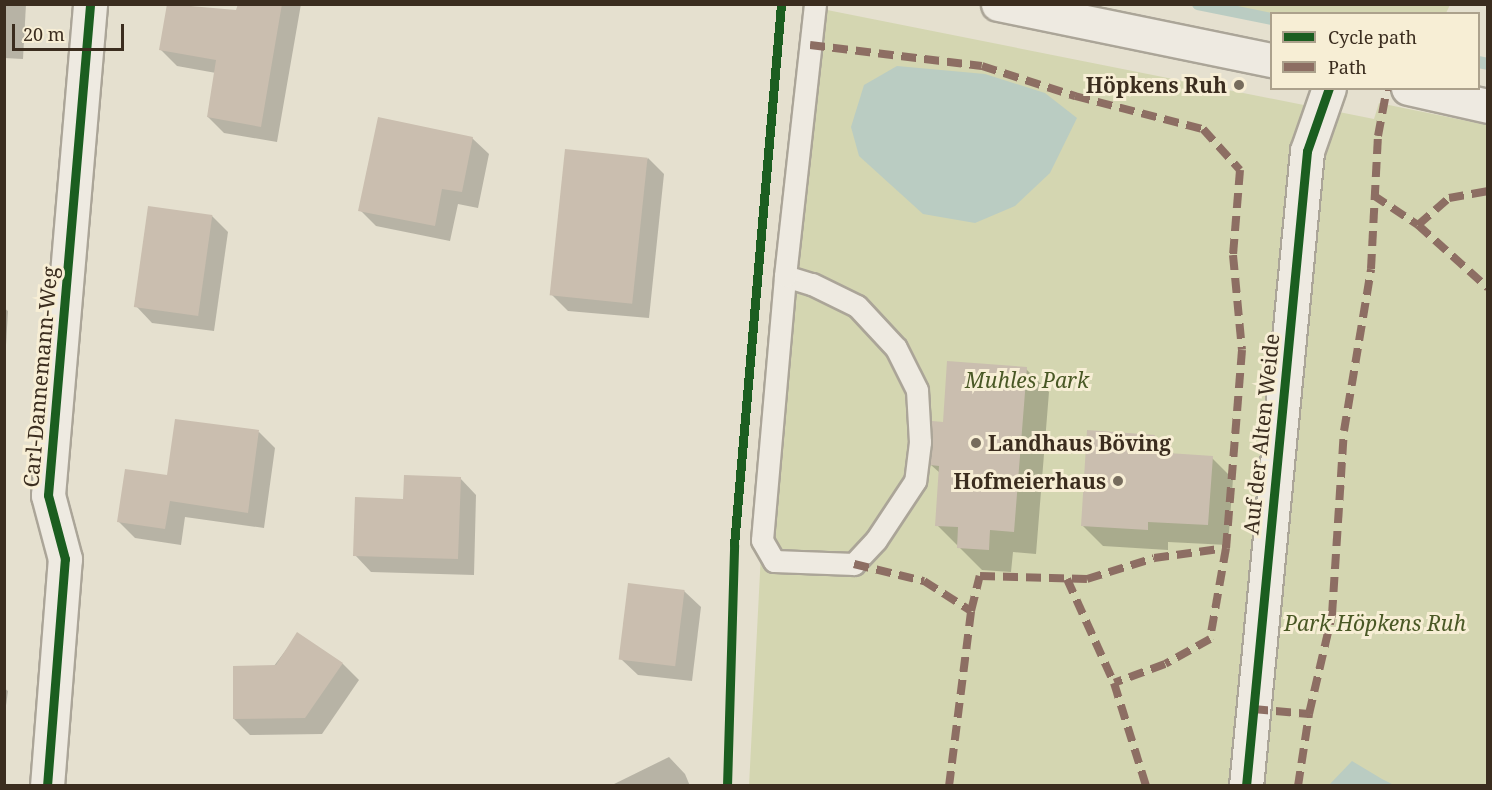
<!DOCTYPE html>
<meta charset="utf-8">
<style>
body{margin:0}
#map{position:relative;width:1492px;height:790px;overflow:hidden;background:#e5e0cf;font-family:"Noto Serif",serif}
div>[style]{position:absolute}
.green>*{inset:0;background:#d4d6b1}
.water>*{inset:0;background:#baccc2}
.shadow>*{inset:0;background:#0003}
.stream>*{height:12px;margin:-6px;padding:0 6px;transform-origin:6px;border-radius:6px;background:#baccc2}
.building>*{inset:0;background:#cabeaf;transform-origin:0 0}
.roads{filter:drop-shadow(2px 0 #aba598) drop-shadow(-2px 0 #aba598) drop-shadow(0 2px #aba598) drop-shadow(0 -2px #aba598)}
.service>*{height:21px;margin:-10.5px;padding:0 10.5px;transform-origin:10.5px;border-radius:10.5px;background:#eeeae1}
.minor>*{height:33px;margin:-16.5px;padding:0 16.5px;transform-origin:16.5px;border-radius:16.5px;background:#eeeae1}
.tertiary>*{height:33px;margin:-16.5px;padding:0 16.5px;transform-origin:16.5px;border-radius:16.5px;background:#eeeae1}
.quiet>*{height:8px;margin-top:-4px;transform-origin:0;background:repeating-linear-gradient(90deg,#8d6e63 0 15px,transparent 0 23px)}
.cycleway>*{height:9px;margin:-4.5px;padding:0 4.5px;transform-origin:4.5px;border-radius:4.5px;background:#1b5e20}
.dots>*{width:16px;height:16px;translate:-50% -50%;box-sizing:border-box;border:3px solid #f7eed5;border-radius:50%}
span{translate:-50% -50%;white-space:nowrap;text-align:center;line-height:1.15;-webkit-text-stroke:6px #f7eed5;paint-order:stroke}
.poi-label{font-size:21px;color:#3b2d1f;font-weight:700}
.right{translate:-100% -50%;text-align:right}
.left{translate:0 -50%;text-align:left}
.street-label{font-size:21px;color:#3b2d1f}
.park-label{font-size:21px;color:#495825;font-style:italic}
.frame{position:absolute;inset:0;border:6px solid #3b2d1f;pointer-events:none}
.legend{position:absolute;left:1270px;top:12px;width:210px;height:78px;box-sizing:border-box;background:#f7eed5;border:2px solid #aca18c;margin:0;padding:8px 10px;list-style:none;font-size:18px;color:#3b2d1f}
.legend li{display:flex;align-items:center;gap:12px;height:30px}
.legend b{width:30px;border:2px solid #aca18c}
.scale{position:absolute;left:12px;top:24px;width:112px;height:27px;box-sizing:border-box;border:3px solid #3b2d1f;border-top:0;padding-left:8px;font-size:18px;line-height:21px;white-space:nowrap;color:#3b2d1f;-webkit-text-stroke:4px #f7eed5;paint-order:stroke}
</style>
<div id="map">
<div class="green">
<i style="clip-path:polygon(1228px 5px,1450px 4px,1450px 5px,1446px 13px,1272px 14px,1271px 18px)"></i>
<i style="clip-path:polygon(807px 6px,1374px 119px,1379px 103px,1487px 125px,1487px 785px,749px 786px,770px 379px)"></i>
</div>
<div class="water">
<i style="clip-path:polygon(897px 66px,985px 74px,1045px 93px,1077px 118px,1050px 173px,1015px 206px,975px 223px,923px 214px,859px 156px,851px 127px,864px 85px)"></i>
<i style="clip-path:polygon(1352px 761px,1382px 779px,1394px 785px,1329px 785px)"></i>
</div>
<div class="shadow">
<i style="clip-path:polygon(4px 4px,26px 4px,23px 59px,4px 58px)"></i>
<i style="clip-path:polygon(168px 4px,238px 12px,239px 4px,301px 4px,277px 142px,224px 133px,208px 117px,216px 73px,177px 66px,161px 50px)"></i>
<i style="clip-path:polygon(472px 138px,489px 154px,478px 208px,458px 204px,450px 241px,376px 226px,360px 210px)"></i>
<i style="clip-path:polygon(648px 158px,664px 174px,649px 318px,568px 311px,551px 294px)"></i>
<i style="clip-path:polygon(212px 216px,228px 232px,214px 331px,152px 323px,136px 306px)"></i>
<i style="clip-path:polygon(4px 308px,8px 311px,6px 345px,4px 345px)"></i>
<i style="clip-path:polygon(1026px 369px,1049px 392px,1036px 554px,1013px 552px,1011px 572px,982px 570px,937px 525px,940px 473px,931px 465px,944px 423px)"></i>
<i style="clip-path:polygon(259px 432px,275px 448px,264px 528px,185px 517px,181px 545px,135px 538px,119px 522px,168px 477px)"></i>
<i style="clip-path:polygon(1154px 437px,1172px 455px,1212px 458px,1233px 479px,1228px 545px,1168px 542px,1168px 550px,1103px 546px,1082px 525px)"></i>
<i style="clip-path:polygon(460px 478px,476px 495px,474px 575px,371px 572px,355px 555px,404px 501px)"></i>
<i style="clip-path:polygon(684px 591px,701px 607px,692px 681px,638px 675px,621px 659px)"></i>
<i style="clip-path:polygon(298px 634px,343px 664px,359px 680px,322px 734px,250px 735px,234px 719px)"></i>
<i style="clip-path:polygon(4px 688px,8px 691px,4px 720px)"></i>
<i style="clip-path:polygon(669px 757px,685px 774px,690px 786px,610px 786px)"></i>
</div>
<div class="stream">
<i style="left:1198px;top:4px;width:76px;rotate:11.5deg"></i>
<i style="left:1478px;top:62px;width:10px;rotate:11deg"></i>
</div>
<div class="building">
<i style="clip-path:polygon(167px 4px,236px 10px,238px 4px,282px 4px,261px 127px,207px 117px,216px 60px,159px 50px)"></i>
<i style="clip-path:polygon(378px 117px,473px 137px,462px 192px,442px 189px,435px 226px,358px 211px)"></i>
<i style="left:565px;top:149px;width:83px;height:147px;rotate:6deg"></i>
<i style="left:148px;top:206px;width:65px;height:102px;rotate:8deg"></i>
<i style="clip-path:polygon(947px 361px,1027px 367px,1014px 532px,990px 530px,989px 550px,957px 548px,958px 527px,935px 526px,939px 466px,930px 465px,932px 421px,943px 422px)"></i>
<i style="clip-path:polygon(175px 419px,259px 430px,248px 513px,170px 501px,165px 529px,117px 522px,125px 469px,167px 475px)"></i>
<i style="clip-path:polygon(1087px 430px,1155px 435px,1153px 452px,1213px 456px,1208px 525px,1148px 522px,1148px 530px,1081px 526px)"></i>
<i style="clip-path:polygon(404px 475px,461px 477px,458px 559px,353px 556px,355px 497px,403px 499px)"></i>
<i style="left:628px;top:583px;width:57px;height:77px;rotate:7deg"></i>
<i style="clip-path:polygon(297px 632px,343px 663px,305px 718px,233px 719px,233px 666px,276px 665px)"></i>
</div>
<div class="roads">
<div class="service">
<i style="left:785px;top:276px;width:28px;rotate:17deg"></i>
<i style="left:812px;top:284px;width:50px;rotate:26.1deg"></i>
<i style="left:857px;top:306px;width:57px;rotate:47.1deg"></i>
<i style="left:896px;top:348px;width:47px;rotate:63.4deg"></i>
<i style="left:917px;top:390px;width:52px;rotate:86.7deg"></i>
<i style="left:920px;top:442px;width:39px;rotate:97deg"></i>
<i style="left:915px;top:481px;width:71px;rotate:123.5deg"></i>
<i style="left:876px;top:540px;width:33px;rotate:133deg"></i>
<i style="left:854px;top:564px;width:80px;rotate:-177.9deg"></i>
<i style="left:774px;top:561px;width:24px;rotate:-120deg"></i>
<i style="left:762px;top:540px;width:265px;rotate:-85deg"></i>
<i style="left:785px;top:276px;width:274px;rotate:-83.7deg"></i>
</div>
<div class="minor">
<i style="left:47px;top:786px;width:228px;rotate:-85.5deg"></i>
<i style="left:65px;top:559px;width:66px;rotate:-104.9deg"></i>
<i style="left:48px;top:495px;width:493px;rotate:-85.1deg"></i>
<i style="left:1246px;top:786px;width:638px;rotate:-84.51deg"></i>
<i style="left:1307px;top:151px;width:67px;rotate:-70.8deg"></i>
</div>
<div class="tertiary">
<i style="left:998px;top:4px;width:280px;rotate:11.6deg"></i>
<i style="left:1408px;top:88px;width:82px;rotate:12.7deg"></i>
</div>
</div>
<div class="quiet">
<i style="left:810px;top:45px;width:173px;rotate:7deg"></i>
<i style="left:982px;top:66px;width:98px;rotate:17.9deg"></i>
<i style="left:1075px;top:96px;width:132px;rotate:14.5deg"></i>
<i style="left:1203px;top:129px;width:55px;rotate:47.9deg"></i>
<i style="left:1240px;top:170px;width:85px;rotate:94.7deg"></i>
<i style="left:1233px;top:255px;width:95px;rotate:84.6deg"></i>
<i style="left:1242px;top:350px;width:199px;rotate:94.6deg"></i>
<i style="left:1226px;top:548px;width:92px;rotate:100deg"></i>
<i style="left:1210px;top:639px;width:51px;rotate:150.9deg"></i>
<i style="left:1165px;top:664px;width:54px;rotate:159.6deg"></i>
<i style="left:1373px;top:195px;width:54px;rotate:33.7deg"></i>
<i style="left:1418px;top:225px;width:94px;rotate:42deg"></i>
<i style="left:1418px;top:225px;width:41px;rotate:-41.1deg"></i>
<i style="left:1449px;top:198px;width:40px;rotate:-10deg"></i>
<i style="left:854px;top:564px;width:72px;rotate:13.7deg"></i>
<i style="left:924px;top:581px;width:56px;rotate:32.6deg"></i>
<i style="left:1067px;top:579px;width:114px;rotate:65.7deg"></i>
<i style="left:1114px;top:683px;width:108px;rotate:72.7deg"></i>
<i style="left:1253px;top:709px;width:56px;rotate:5.1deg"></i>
<i style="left:949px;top:786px;width:176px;rotate:-82.8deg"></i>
<i style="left:971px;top:611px;width:36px;rotate:-76deg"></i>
<i style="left:980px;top:576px;width:107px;rotate:1.6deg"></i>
<i style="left:1087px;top:579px;width:70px;rotate:-17.4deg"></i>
<i style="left:1154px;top:558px;width:73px;rotate:-7.9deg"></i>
<i style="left:1298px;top:786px;width:73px;rotate:-81.3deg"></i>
<i style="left:1309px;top:714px;width:102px;rotate:-76.9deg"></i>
<i style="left:1332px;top:615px;width:184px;rotate:-86.3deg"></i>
<i style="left:1344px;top:431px;width:164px;rotate:-80.5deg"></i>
<i style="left:1371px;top:269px;width:133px;rotate:-87deg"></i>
<i style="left:1378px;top:136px;width:49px;rotate:-79.4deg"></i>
</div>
<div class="cycleway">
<i style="left:47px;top:786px;width:228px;rotate:-85.5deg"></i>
<i style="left:65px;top:559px;width:66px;rotate:-104.9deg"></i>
<i style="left:48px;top:495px;width:493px;rotate:-85.1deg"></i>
<i style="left:727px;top:786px;width:241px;rotate:-88.3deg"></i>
<i style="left:734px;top:545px;width:543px;rotate:-85.03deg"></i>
<i style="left:1246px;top:786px;width:638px;rotate:-84.51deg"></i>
<i style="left:1307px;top:151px;width:67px;rotate:-70.8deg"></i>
</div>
<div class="dots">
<i style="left:1239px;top:85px;background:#766c5d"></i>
<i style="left:976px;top:443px;background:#766c5d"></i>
<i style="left:1118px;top:481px;background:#766c5d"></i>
</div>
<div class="poi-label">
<span class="right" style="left:1227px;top:85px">Höpkens Ruh</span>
<span class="left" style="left:988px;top:443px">Landhaus Böving</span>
<span class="right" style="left:1106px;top:481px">Hofmeierhaus</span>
</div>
<div class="street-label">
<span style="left:40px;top:377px;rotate:-85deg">Carl-Dannemann-Weg</span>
<span style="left:1261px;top:434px;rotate:-84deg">Auf der Alten Weide</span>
</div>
<div class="park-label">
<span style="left:1027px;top:380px">Muhles Park</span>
<span style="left:1375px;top:623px">Park Höpkens Ruh</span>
</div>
<div class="frame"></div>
<ul class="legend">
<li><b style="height:8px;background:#1b5e20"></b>Cycle path</li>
<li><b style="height:8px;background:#8d6e63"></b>Path</li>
</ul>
<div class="scale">20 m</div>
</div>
